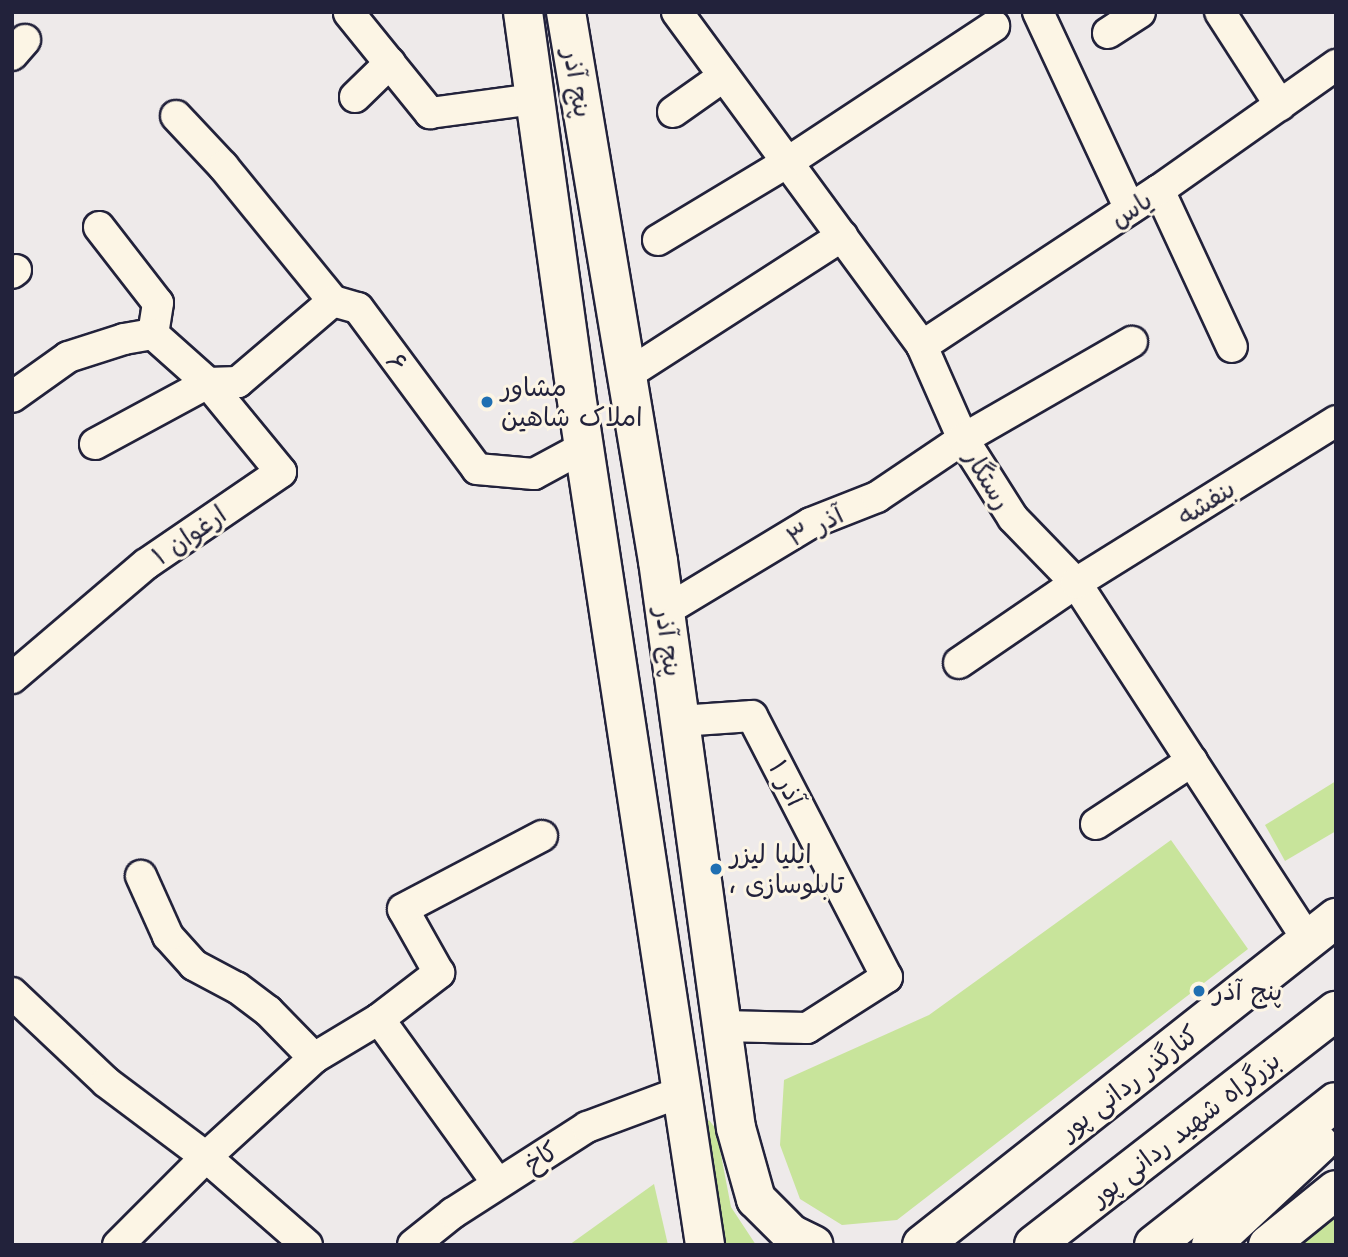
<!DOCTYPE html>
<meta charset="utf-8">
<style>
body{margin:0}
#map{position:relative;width:1348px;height:1257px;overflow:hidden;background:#eeeaea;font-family:"Shantell Sans","Playpen Sans Arabic",sans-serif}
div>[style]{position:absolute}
.green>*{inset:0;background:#c8e49b}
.roads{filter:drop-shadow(2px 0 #22223b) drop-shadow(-2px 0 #22223b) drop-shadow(0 2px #22223b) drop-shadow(0 -2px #22223b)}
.minor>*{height:30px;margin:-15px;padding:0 15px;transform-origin:15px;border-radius:15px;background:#fcf5e5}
.major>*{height:38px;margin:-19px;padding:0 19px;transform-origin:19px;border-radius:19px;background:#fcf5e5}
.highway>*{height:38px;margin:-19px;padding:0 19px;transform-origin:19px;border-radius:19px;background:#fcf5e5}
.dots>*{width:19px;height:19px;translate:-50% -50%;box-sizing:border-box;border:4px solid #fcf5e5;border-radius:50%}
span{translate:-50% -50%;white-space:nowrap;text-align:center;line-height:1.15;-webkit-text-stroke:6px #fcf5e5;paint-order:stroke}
.street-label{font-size:26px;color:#22223b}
.poi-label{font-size:26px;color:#22223b}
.left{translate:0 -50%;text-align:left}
.frame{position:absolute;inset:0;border:14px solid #22223b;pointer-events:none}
</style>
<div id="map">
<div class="green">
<i style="clip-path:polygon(1336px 781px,1336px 831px,1285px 861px,1265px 825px)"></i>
<i style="clip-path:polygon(1171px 840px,1248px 949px,897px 1220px,842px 1225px,800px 1199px,780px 1145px,784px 1080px,929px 1015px)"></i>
<i style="clip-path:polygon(709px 1120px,716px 1129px,731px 1207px,756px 1245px,717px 1245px,701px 1130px)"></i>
<i style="clip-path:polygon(654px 1184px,668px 1245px,569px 1245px)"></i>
<i style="clip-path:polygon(1336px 1213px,1336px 1245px,1298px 1245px)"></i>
</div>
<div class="roads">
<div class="minor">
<i style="left:677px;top:12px;width:414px;rotate:53.7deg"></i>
<i style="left:922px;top:346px;width:102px;rotate:66.2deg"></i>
<i style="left:963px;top:439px;width:93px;rotate:57.7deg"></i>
<i style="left:1013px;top:518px;width:91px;rotate:45.9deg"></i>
<i style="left:1076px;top:583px;width:426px;rotate:57deg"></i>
<i style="left:1038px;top:12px;width:217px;rotate:65deg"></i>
<i style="left:1220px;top:12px;width:111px;rotate:57.2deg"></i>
<i style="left:349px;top:13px;width:129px;rotate:51deg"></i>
<i style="left:430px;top:113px;width:106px;rotate:-7.6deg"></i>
<i style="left:1108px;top:33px;width:38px;rotate:-33deg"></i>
<i style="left:12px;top:55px;width:20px;rotate:-49deg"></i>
<i style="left:355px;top:97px;width:49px;rotate:-44.2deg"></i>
<i style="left:673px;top:112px;width:62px;rotate:-35.2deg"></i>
<i style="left:176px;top:116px;width:69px;rotate:46.8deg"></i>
<i style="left:223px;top:166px;width:174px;rotate:50.8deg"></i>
<i style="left:1159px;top:190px;width:173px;rotate:65.1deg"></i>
<i style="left:99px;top:227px;width:96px;rotate:52.2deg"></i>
<i style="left:158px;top:303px;width:31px;rotate:99deg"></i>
<i style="left:658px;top:240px;width:152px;rotate:-31deg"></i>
<i style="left:788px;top:162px;width:247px;rotate:-33.4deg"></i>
<i style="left:12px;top:273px;width:5px;rotate:-37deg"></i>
<i style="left:922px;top:346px;width:284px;rotate:-33.4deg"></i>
<i style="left:1159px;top:190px;width:217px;rotate:-35.2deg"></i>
<i style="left:628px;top:374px;width:255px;rotate:-32.8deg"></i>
<i style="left:12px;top:397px;width:69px;rotate:-35.5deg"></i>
<i style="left:68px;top:357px;width:59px;rotate:-17.8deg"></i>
<i style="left:124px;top:339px;width:29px;rotate:-10deg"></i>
<i style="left:153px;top:334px;width:74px;rotate:41.7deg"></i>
<i style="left:208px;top:383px;width:115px;rotate:50.6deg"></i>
<i style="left:281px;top:472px;width:163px;rotate:145.7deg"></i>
<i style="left:146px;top:564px;width:176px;rotate:139.6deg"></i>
<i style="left:95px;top:444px;width:128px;rotate:-28.4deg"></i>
<i style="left:208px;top:383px;width:30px;rotate:-2deg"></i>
<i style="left:238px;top:382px;width:125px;rotate:-40.5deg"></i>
<i style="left:333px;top:301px;width:26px;rotate:16deg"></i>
<i style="left:358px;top:308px;width:200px;rotate:53.5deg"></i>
<i style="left:477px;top:469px;width:57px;rotate:5deg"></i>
<i style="left:534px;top:474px;width:57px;rotate:-28.4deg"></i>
<i style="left:665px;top:611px;width:170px;rotate:-31.1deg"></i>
<i style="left:811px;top:523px;width:71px;rotate:-21.5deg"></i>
<i style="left:877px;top:497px;width:104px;rotate:-34deg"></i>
<i style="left:963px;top:439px;width:195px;rotate:-29.9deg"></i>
<i style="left:959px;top:663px;width:142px;rotate:-34.4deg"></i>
<i style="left:1076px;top:583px;width:306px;rotate:-31.9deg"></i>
<i style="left:680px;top:721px;width:72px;rotate:-4deg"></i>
<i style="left:752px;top:716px;width:294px;rotate:62.7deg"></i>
<i style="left:887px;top:977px;width:95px;rotate:147.5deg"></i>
<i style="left:807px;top:1028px;width:85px;rotate:-178.7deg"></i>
<i style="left:1096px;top:824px;width:115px;rotate:-33.3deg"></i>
<i style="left:12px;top:993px;width:129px;rotate:43.4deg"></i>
<i style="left:106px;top:1082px;width:125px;rotate:36.9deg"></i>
<i style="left:206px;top:1157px;width:134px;rotate:41.1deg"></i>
<i style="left:379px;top:1019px;width:203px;rotate:54.2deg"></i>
<i style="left:314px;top:1058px;width:76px;rotate:-31deg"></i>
<i style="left:379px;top:1019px;width:76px;rotate:-37.5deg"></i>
<i style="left:439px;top:973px;width:73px;rotate:-119.4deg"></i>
<i style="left:403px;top:909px;width:157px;rotate:-27.7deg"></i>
<i style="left:118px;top:1245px;width:124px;rotate:-45deg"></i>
<i style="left:206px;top:1157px;width:147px;rotate:-42.5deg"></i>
<i style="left:314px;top:1058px;width:66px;rotate:-134.4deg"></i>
<i style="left:268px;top:1011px;width:39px;rotate:-143deg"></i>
<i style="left:237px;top:988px;width:49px;rotate:-151.9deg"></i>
<i style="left:194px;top:965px;width:39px;rotate:-132deg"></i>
<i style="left:168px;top:936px;width:66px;rotate:-114.2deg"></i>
<i style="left:413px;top:1245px;width:51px;rotate:-38.7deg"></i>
<i style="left:453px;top:1213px;width:159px;rotate:-32.7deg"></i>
<i style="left:587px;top:1127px;width:100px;rotate:-20.4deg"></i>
</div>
<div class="major">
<i style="left:523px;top:12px;width:380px;rotate:82.1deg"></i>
<i style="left:575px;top:388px;width:867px;rotate:81.37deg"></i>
<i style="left:566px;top:12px;width:557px;rotate:80.49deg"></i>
<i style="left:658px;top:561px;width:572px;rotate:82.17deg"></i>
<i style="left:736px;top:1128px;width:74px;rotate:74.3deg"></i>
<i style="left:756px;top:1199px;width:49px;rotate:45deg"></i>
<i style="left:791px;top:1234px;width:25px;rotate:26deg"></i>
<i style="left:922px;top:1245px;width:528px;rotate:-38.3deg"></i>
<i style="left:1268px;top:1245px;width:87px;rotate:-39deg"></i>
</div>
<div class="highway">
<i style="left:1034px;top:1245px;width:382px;rotate:-37.8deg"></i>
<i style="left:1154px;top:1245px;width:231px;rotate:-38.2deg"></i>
<i style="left:1211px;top:1245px;width:148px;rotate:-43.1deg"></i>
</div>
</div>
<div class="dots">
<i style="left:487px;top:402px;background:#1f6fb2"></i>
<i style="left:716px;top:869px;background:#1f6fb2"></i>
<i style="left:1199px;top:991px;background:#1f6fb2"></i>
</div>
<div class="street-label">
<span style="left:578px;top:83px;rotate:80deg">پنج آذر</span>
<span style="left:1131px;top:209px;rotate:-33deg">یاس</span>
<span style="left:397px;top:362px;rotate:54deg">۶</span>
<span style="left:988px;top:479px;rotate:58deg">رستگار</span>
<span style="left:1206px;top:502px;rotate:-32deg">بنفشه</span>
<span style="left:815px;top:526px;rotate:-27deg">آذر ۳</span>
<span style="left:189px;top:535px;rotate:-35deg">ارغوان ۱</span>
<span style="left:669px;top:642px;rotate:82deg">پنج آذر</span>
<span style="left:787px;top:783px;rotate:63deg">آذر ۱</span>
<span style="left:1129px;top:1082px;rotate:-38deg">کنارگذر ردانی پور</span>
<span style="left:1185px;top:1128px;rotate:-38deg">بزرگراه شهید ردانی پور</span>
<span style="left:541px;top:1157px;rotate:-33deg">کاخ</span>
</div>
<div class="poi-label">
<span class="left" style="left:501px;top:402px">مشاور<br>املاک شاهین</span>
<span class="left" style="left:730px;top:869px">ایلیا لیزر<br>، تابلوسازی</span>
<span class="left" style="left:1213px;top:991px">پنج آذر</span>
</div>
<div class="frame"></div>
</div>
